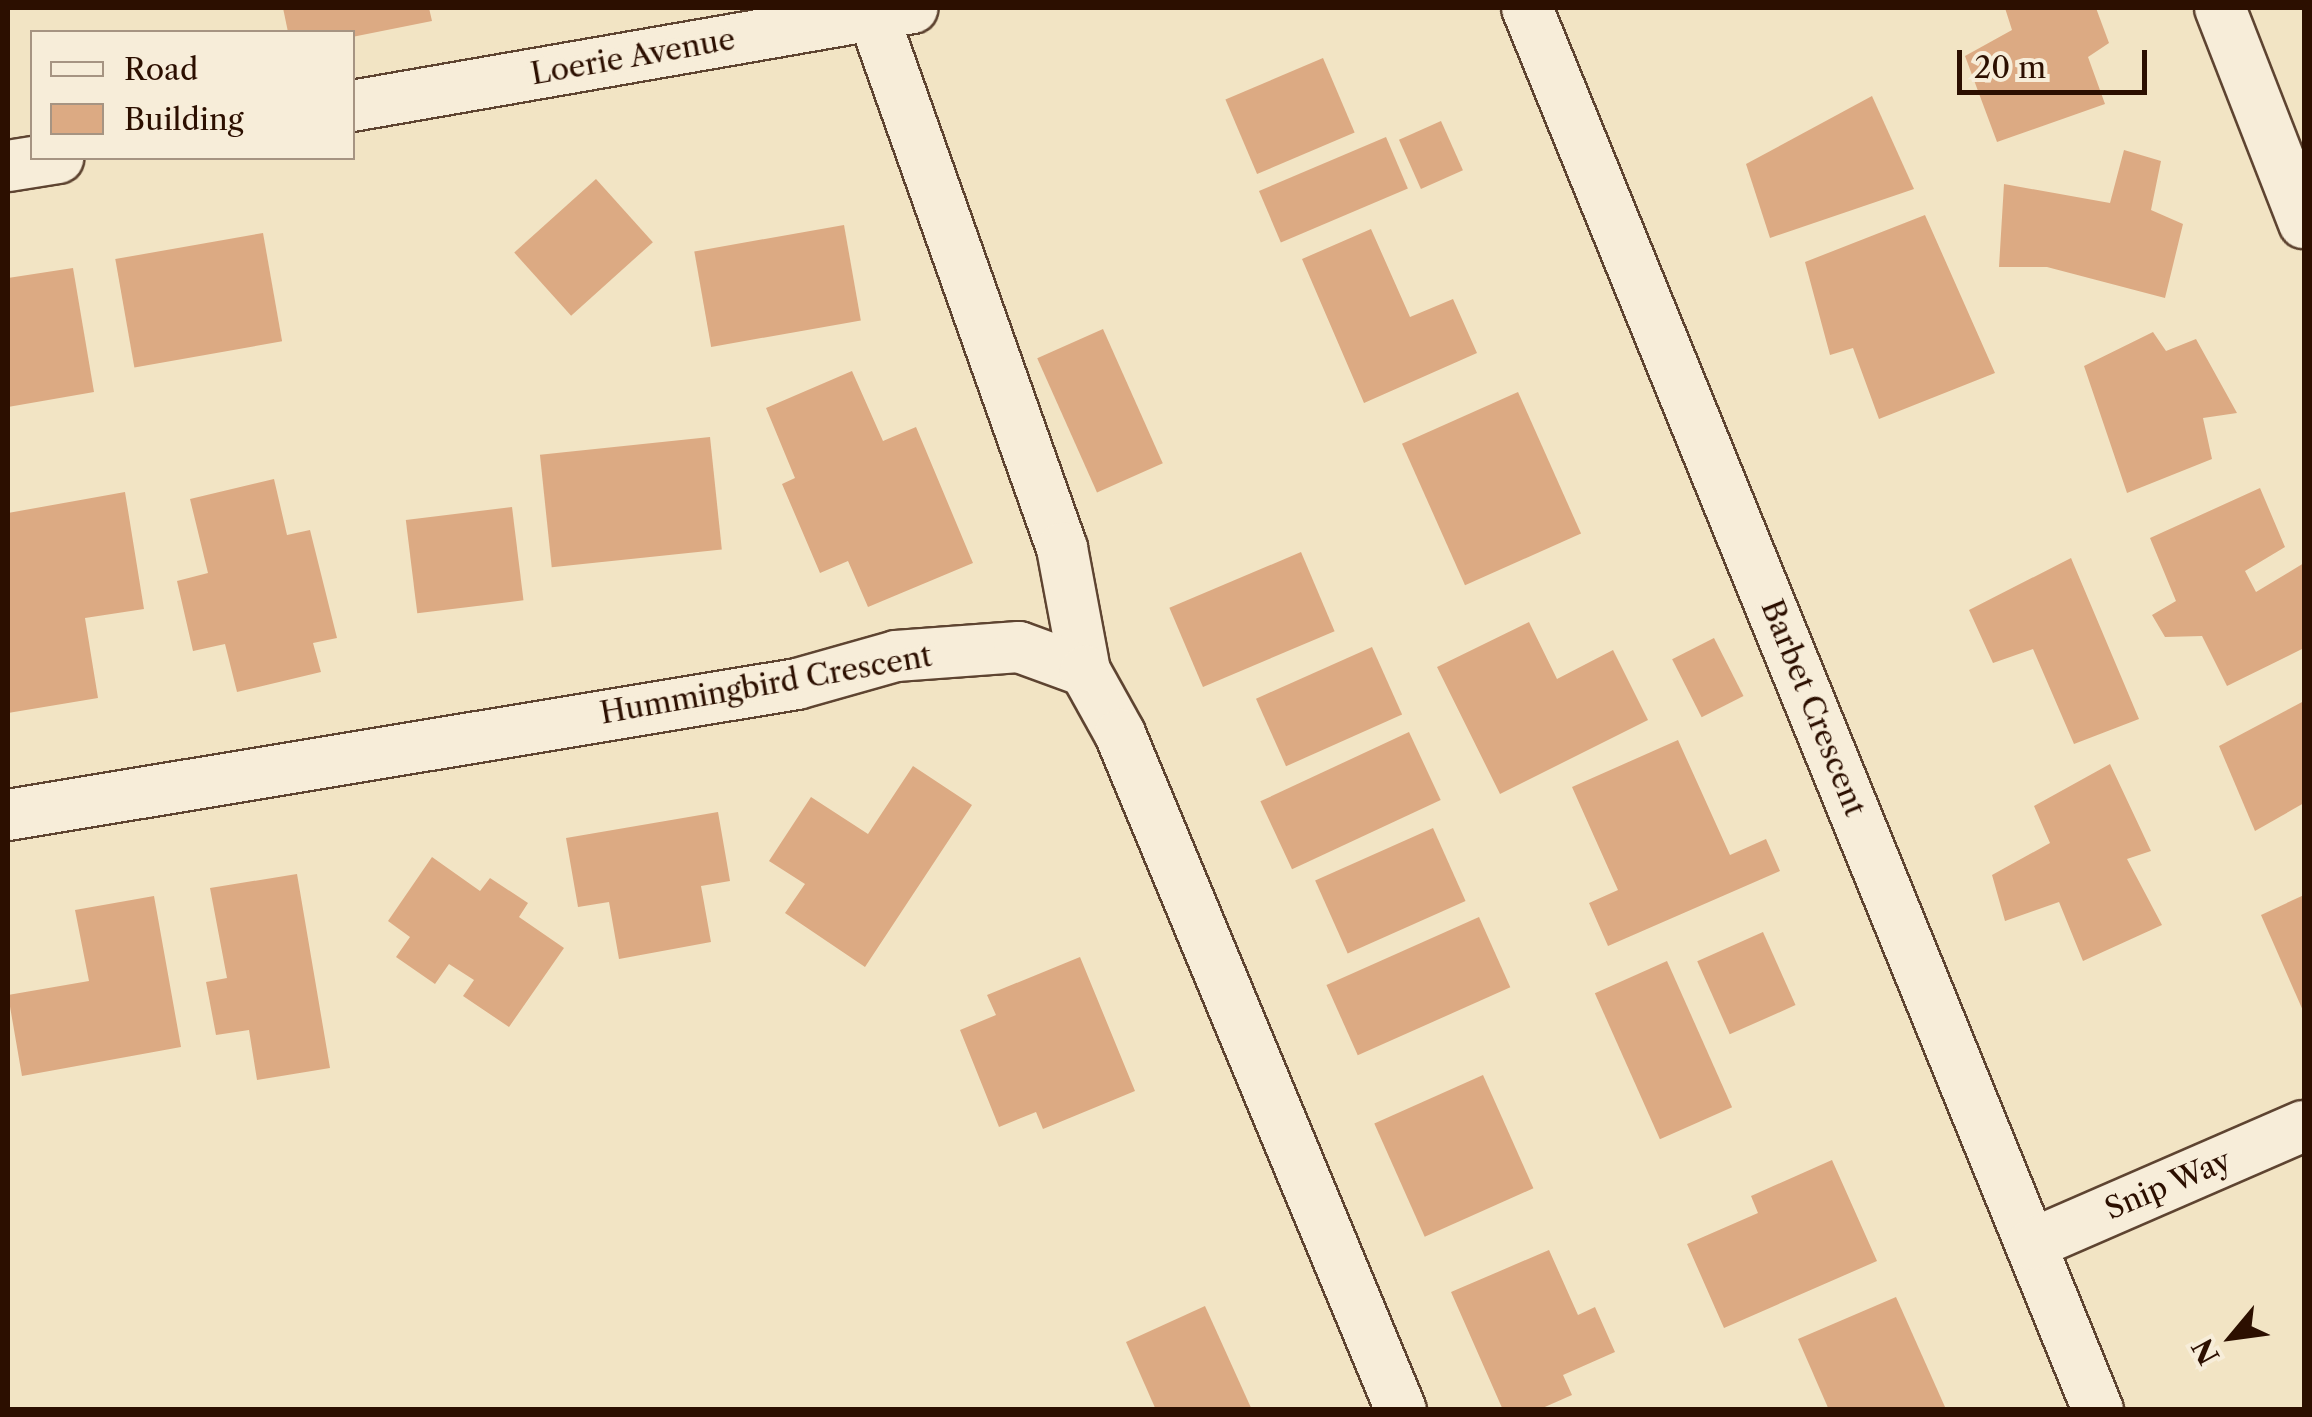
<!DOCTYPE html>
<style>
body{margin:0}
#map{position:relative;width:2312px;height:1417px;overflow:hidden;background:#f2e4c4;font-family:"Libre Caslon Text",serif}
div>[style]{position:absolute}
.building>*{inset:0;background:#dcaa83;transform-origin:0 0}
.roads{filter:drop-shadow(2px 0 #5e4431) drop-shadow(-2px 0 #5e4431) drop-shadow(0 2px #5e4431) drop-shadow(0 -2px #5e4431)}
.street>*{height:50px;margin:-25px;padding:0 25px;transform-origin:25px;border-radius:25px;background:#f7edd9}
span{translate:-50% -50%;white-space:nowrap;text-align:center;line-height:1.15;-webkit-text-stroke:9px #f7edd9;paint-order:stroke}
.street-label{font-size:30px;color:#2c0f00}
.frame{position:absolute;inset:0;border:10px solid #2c0f00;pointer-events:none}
.legend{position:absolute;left:30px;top:30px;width:325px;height:130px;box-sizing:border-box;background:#f7edd9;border:2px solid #a69482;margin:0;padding:12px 18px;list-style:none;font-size:30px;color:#2c0f00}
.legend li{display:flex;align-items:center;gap:20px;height:50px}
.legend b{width:50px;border:2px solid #a69482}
.north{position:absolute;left:2182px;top:1287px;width:100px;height:100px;-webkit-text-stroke:8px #f7edd9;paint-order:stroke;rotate:241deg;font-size:28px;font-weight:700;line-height:40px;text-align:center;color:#2c0f00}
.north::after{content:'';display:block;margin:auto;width:35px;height:45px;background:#2c0f00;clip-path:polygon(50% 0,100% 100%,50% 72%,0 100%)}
.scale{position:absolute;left:1957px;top:50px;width:190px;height:45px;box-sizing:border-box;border:5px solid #2c0f00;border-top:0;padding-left:12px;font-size:30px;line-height:35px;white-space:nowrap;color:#2c0f00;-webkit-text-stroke:8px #f7edd9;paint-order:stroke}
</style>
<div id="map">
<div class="building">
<i style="clip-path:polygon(283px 8px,429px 8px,432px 21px,352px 37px,288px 32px)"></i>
<i style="clip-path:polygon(2005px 8px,2096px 8px,2109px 43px,2088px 57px,2105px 104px,1997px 142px,1965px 56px,2012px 30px)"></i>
<i style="left:1323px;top:58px;width:81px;height:106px;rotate:67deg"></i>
<i style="clip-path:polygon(1872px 96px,1914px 189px,1770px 238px,1746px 164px)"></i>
<i style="left:1441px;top:121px;width:54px;height:46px;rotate:66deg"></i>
<i style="left:1386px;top:137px;width:56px;height:138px;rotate:67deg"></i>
<i style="clip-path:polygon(2124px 150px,2161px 161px,2151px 210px,2183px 224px,2165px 298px,2047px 267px,1999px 267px,2004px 184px,2110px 203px)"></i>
<i style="left:596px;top:179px;width:85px;height:110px;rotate:48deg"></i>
<i style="clip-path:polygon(1925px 215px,1995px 373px,1879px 419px,1853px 348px,1830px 355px,1805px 262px)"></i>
<i style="left:844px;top:225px;width:97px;height:152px;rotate:80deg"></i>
<i style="clip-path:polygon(1371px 229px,1410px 317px,1453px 299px,1477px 353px,1364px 403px,1302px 259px)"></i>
<i style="left:263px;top:233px;width:110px;height:150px;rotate:80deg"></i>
<i style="clip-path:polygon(73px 268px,94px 392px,8px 407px,8px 278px)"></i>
<i style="left:1103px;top:329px;width:147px;height:72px;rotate:66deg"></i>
<i style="clip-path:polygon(2153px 332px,2166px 351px,2196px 339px,2237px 413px,2203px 418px,2212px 459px,2127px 493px,2084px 366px)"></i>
<i style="clip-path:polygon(852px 371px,883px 441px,916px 427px,973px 563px,868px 607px,848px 561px,820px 573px,782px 484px,795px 478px,766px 408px)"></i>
<i style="left:1518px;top:392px;width:155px;height:127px;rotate:66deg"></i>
<i style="left:710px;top:437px;width:113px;height:171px;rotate:84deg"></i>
<i style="clip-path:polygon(274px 479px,287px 535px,310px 530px,337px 638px,313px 643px,321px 672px,237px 692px,225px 644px,193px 651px,177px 581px,208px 573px,190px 499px)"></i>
<i style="clip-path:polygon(2260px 488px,2285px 547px,2245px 571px,2256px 592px,2304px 563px,2304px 648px,2227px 686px,2202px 636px,2165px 637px,2152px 615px,2176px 601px,2150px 538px)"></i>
<i style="clip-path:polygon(125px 492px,144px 609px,85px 618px,98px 698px,8px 713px,8px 513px)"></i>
<i style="left:512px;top:507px;width:94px;height:107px;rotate:83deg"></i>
<i style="left:1301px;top:552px;width:86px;height:143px;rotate:67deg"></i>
<i style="clip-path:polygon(2071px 558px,2139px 719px,2074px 744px,2033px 649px,1993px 663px,1969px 610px)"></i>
<i style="clip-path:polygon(1529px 622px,1557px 679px,1613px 650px,1648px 720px,1500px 794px,1437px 667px)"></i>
<i style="left:1714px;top:638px;width:65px;height:47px;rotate:63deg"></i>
<i style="left:1372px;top:647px;width:74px;height:127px;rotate:66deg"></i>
<i style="clip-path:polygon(2304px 701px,2304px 803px,2255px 831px,2219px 746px)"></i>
<i style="left:1409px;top:732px;width:75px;height:164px;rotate:65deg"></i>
<i style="clip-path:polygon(1678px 740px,1730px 855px,1766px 839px,1780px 871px,1608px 946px,1589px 903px,1618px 890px,1572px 787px)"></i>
<i style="clip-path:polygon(2110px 764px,2151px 851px,2127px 859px,2162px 925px,2083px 961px,2059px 902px,2005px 921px,1992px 875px,2050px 843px,2034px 806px)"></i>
<i style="clip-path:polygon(913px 766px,972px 805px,865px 967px,785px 913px,805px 884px,769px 861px,811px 797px,868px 834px)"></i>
<i style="clip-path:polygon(718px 812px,730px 881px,701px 886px,711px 942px,619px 959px,609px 902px,578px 907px,566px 838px)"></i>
<i style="left:1433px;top:828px;width:80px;height:129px;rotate:66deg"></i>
<i style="clip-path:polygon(432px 857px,480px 891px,490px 878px,528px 903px,519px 917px,564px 948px,509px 1027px,463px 996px,474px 980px,449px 964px,435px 984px,396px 957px,410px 937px,388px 921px)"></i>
<i style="clip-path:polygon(297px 874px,330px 1068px,257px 1080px,249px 1030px,216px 1035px,206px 982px,227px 978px,210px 888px)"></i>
<i style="clip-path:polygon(2304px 895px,2304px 1013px,2261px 915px)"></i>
<i style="clip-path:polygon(154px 896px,181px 1047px,22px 1076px,8px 995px,89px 981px,75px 910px)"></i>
<i style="left:1479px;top:917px;width:77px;height:167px;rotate:66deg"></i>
<i style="left:1763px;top:932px;width:80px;height:72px;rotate:66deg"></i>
<i style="clip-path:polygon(1080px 957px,1135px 1091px,1043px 1129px,1036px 1112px,999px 1127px,960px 1030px,996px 1015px,987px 995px)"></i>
<i style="left:1667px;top:961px;width:160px;height:79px;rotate:66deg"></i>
<i style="left:1483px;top:1075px;width:124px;height:119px;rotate:66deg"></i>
<i style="clip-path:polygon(1832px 1160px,1877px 1261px,1724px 1328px,1687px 1244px,1758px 1213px,1751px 1196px)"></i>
<i style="clip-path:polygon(1549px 1250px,1578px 1315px,1595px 1307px,1615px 1352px,1563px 1375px,1572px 1395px,1538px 1410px,1503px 1410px,1451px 1292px)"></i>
<i style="clip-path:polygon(1896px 1297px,1945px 1407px,1829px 1410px,1798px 1339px)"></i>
<i style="clip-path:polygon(1205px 1306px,1252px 1410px,1156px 1410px,1126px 1342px)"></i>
</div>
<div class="roads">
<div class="street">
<i style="left:1527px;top:8px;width:1514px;rotate:67.84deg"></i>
<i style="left:2220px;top:8px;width:231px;rotate:68.7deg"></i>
<i style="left:873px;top:15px;width:566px;rotate:70.48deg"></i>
<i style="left:1062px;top:548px;width:125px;rotate:79.4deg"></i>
<i style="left:352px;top:106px;width:569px;rotate:-9.91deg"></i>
<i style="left:8px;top:166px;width:51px;rotate:-9.1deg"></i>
<i style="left:8px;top:815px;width:800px;rotate:-9.43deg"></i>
<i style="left:797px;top:684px;width:103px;rotate:-15.8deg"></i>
<i style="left:896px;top:656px;width:123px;rotate:-4.2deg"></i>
<i style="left:1019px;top:647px;width:70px;rotate:20deg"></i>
<i style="left:1085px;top:671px;width:72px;rotate:60.9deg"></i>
<i style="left:1120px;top:734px;width:732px;rotate:67.43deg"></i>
<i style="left:2032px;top:1244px;width:296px;rotate:-23.5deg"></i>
</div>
</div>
<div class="street-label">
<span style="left:633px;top:57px;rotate:-10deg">Loerie Avenue</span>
<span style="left:766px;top:685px;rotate:-10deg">Hummingbird Crescent</span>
<span style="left:1813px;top:708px;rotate:68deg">Barbet Crescent</span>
<span style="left:2168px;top:1185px;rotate:-23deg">Snip Way</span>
</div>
<div class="frame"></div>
<ul class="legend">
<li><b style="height:12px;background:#f7edd9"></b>Road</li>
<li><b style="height:28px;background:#dcaa83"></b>Building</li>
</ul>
<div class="north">N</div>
<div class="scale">20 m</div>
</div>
